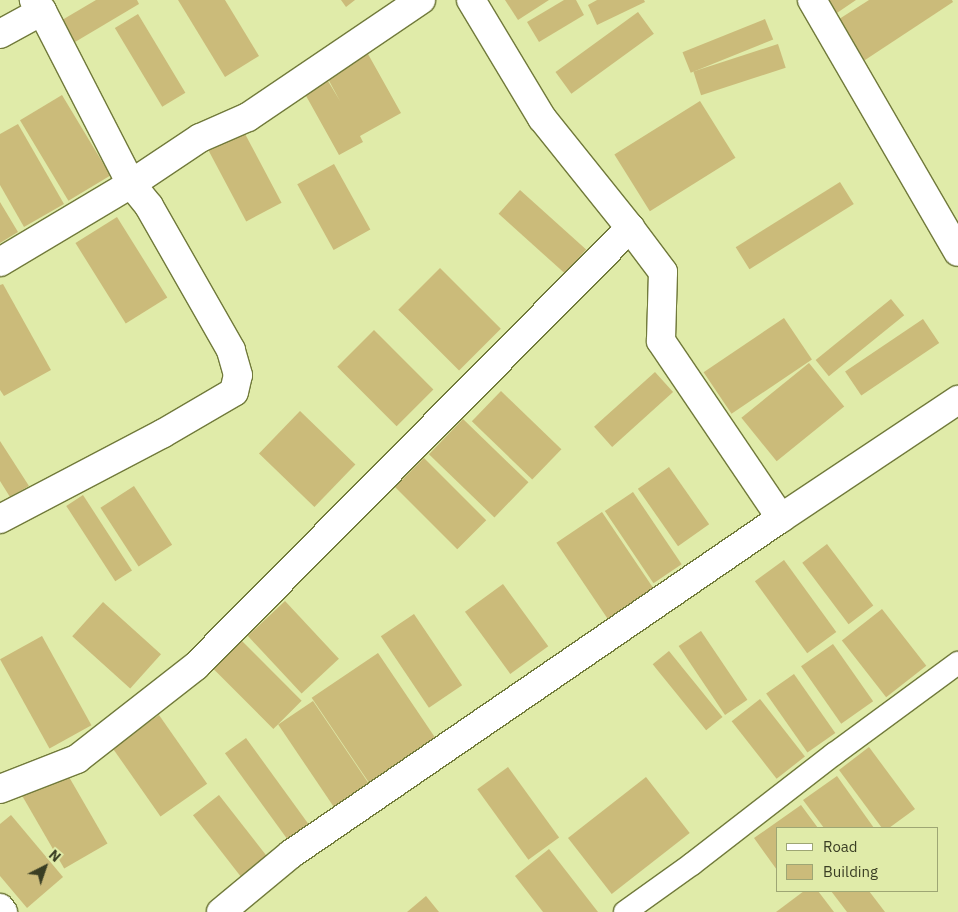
<!DOCTYPE html>
<style>
body{margin:0}
#map{position:relative;width:958px;height:912px;overflow:hidden;background:#e0eba9;font-family:"IBM Plex Sans",sans-serif}
div>[style]{position:absolute}
.building>*{inset:0;background:#cbbb7a;transform-origin:0 0}
.roads{filter:drop-shadow(1px 0 #717a3b) drop-shadow(-1px 0 #717a3b) drop-shadow(0 1px #717a3b) drop-shadow(0 -1px #717a3b)}
.service>*{height:22px;margin:-11px;padding:0 11px;transform-origin:11px;border-radius:11px;background:#fff}
.minor>*{height:28px;margin:-14px;padding:0 14px;transform-origin:14px;border-radius:14px;background:#fff}
.secondary>*{height:28px;margin:-14px;padding:0 14px;transform-origin:14px;border-radius:14px;background:#fff}
span{translate:-50% -50%;white-space:nowrap;text-align:center;line-height:1.15;-webkit-text-stroke:4.5px #e0eba9;paint-order:stroke}
.legend{position:absolute;left:776px;top:827px;width:162px;height:65px;box-sizing:border-box;background:#e0eba9;border:1px solid #9ea674;margin:0;padding:6px 9px;list-style:none;font-size:15px;color:#3a3e24}
.legend li{display:flex;align-items:center;gap:10px;height:25px}
.legend b{width:25px;border:1px solid #9ea674}
.north{position:absolute;left:20px;top:842px;width:50px;height:50px;-webkit-text-stroke:4px #e0eba9;paint-order:stroke;rotate:41deg;font-size:14px;font-weight:700;line-height:20px;text-align:center;color:#3a3e24}
.north::after{content:'';display:block;margin:auto;width:18px;height:22px;background:#3a3e24;clip-path:polygon(50% 0,100% 100%,50% 72%,0 100%)}
</style>
<div id="map">
<div class="building">
<i style="clip-path:polygon(96px 0,137px 0,139px 4px,70px 45px,57px 23px)"></i>
<i style="clip-path:polygon(178px 0,225px 0,259px 56px,225px 77px)"></i>
<i style="clip-path:polygon(341px 0,355px 0,346px 7px)"></i>
<i style="clip-path:polygon(505px 0,549px 0,518px 20px)"></i>
<i style="clip-path:polygon(564px 0,576px 0,584px 15px,539px 42px,527px 22px)"></i>
<i style="clip-path:polygon(597px 0,644px 0,645px 2px,597px 25px,588px 5px)"></i>
<i style="clip-path:polygon(819px 0,856px 0,831px 17px)"></i>
<i style="clip-path:polygon(869px 0,952px 0,953px 2px,862px 62px,836px 21px)"></i>
<i style="left:638px;top:12px;width:27px;height:102px;rotate:54deg"></i>
<i style="left:138px;top:14px;width:92px;height:27px;rotate:59deg"></i>
<i style="left:765px;top:19px;width:22px;height:89px;rotate:68deg"></i>
<i style="left:778px;top:44px;width:25px;height:89px;rotate:72deg"></i>
<i style="clip-path:polygon(368px 54px,401px 113px,360px 136px,363px 142px,339px 155px,305px 94px,328px 81px,340px 101px,327px 77px)"></i>
<i style="left:62px;top:95px;width:94px;height:49px;rotate:59deg"></i>
<i style="left:700px;top:101px;width:67px;height:101px;rotate:58deg"></i>
<i style="clip-path:polygon(18px 124px,64px 204px,24px 227px,0 185px,0 134px)"></i>
<i style="left:244px;top:132px;width:80px;height:40px;rotate:62deg"></i>
<i style="left:334px;top:164px;width:75px;height:42px;rotate:61deg"></i>
<i style="left:840px;top:182px;width:26px;height:123px;rotate:58deg"></i>
<i style="left:520px;top:190px;width:89px;height:32px;rotate:42deg"></i>
<i style="clip-path:polygon(0 202px,18px 232px,0 243px)"></i>
<i style="left:117px;top:217px;width:95px;height:49px;rotate:58deg"></i>
<i style="left:440px;top:268px;width:86px;height:59px;rotate:45deg"></i>
<i style="clip-path:polygon(3px 284px,51px 370px,4px 396px,0 390px,0 285px)"></i>
<i style="left:891px;top:299px;width:21px;height:97px;rotate:51deg"></i>
<i style="left:784px;top:318px;width:50px;height:97px;rotate:56deg"></i>
<i style="left:923px;top:319px;width:29px;height:94px;rotate:56deg"></i>
<i style="left:374px;top:330px;width:84px;height:52px;rotate:45deg"></i>
<i style="left:809px;top:363px;width:56px;height:87px;rotate:51deg"></i>
<i style="left:655px;top:372px;width:27px;height:82px;rotate:48deg"></i>
<i style="left:501px;top:391px;width:84px;height:42px;rotate:44deg"></i>
<i style="left:300px;top:411px;width:77px;height:59px;rotate:44deg"></i>
<i style="left:463px;top:419px;width:91px;height:49px;rotate:44deg"></i>
<i style="clip-path:polygon(0 441px,29px 486px,10px 497px,0 481px)"></i>
<i style="left:424px;top:458px;width:88px;height:41px;rotate:45deg"></i>
<i style="left:669px;top:467px;width:70px;height:38px;rotate:55deg"></i>
<i style="left:134px;top:486px;width:70px;height:40px;rotate:57deg"></i>
<i style="left:633px;top:492px;width:87px;height:34px;rotate:56deg"></i>
<i style="left:83px;top:495px;width:90px;height:20px;rotate:57deg"></i>
<i style="left:602px;top:512px;width:94px;height:55px;rotate:56deg"></i>
<i style="left:827px;top:544px;width:77px;height:31px;rotate:53deg"></i>
<i style="left:784px;top:560px;width:89px;height:36px;rotate:54deg"></i>
<i style="left:503px;top:584px;width:77px;height:47px;rotate:54deg"></i>
<i style="left:285px;top:601px;width:79px;height:51px;rotate:47deg"></i>
<i style="left:103px;top:602px;width:78px;height:46px;rotate:42deg"></i>
<i style="left:882px;top:609px;width:72px;height:51px;rotate:52deg"></i>
<i style="left:414px;top:614px;width:86px;height:40px;rotate:56deg"></i>
<i style="left:701px;top:631px;width:83px;height:27px;rotate:56deg"></i>
<i style="left:42px;top:636px;width:102px;height:48px;rotate:61deg"></i>
<i style="left:238px;top:637px;width:90px;height:40px;rotate:45deg"></i>
<i style="left:833px;top:644px;width:70px;height:39px;rotate:55deg"></i>
<i style="left:669px;top:651px;width:85px;height:21px;rotate:51deg"></i>
<i style="left:378px;top:653px;width:102px;height:80px;rotate:56deg"></i>
<i style="left:794px;top:674px;width:72px;height:34px;rotate:55deg"></i>
<i style="left:760px;top:699px;width:73px;height:36px;rotate:52deg"></i>
<i style="left:313px;top:701px;width:99px;height:42px;rotate:56deg"></i>
<i style="left:159px;top:715px;width:84px;height:57px;rotate:55deg"></i>
<i style="left:246px;top:738px;width:113px;height:26px;rotate:54deg"></i>
<i style="clip-path:polygon(869px 747px,915px 809px,889px 828px,882px 828px,839px 770px)"></i>
<i style="left:508px;top:767px;width:87px;height:38px;rotate:54deg"></i>
<i style="left:65px;top:770px;width:85px;height:50px;rotate:60deg"></i>
<i style="clip-path:polygon(837px 776px,874px 828px,824px 828px,803px 800px)"></i>
<i style="left:646px;top:777px;width:71px;height:99px;rotate:52deg"></i>
<i style="left:219px;top:795px;width:82px;height:33px;rotate:52deg"></i>
<i style="clip-path:polygon(801px 805px,818px 828px,777px 828px,777px 870px,754px 838px)"></i>
<i style="clip-path:polygon(11px 815px,63px 877px,27px 908px,0 876px,0 824px)"></i>
<i style="clip-path:polygon(549px 849px,598px 912px,543px 912px,515px 876px)"></i>
<i style="clip-path:polygon(804px 891px,818px 891px,834px 912px,776px 912px)"></i>
<i style="clip-path:polygon(831px 891px,869px 891px,885px 912px,847px 912px)"></i>
<i style="clip-path:polygon(426px 896px,439px 912px,407px 912px)"></i>
</div>
<div class="roads">
<div class="service">
<i style="left:625px;top:912px;width:82px;rotate:-35.6deg"></i>
<i style="left:692px;top:864px;width:180px;rotate:-37.8deg"></i>
<i style="left:834px;top:754px;width:154px;rotate:-36.3deg"></i>
</div>
<div class="minor">
<i style="left:471px;top:0;width:138px;rotate:59deg"></i>
<i style="left:542px;top:118px;width:141px;rotate:51.3deg"></i>
<i style="left:630px;top:228px;width:55px;rotate:53.1deg"></i>
<i style="left:663px;top:272px;width:69px;rotate:91.7deg"></i>
<i style="left:661px;top:341px;width:214px;rotate:55.9deg"></i>
<i style="left:0;top:34px;width:48px;rotate:-28.7deg"></i>
<i style="left:42px;top:11px;width:14px;rotate:-126deg"></i>
<i style="left:0;top:262px;width:152px;rotate:-30.8deg"></i>
<i style="left:131px;top:184px;width:83px;rotate:-33.7deg"></i>
<i style="left:200px;top:138px;width:52px;rotate:-23.6deg"></i>
<i style="left:248px;top:117px;width:209px;rotate:-34.1deg"></i>
<i style="left:0;top:519px;width:183px;rotate:-27.7deg"></i>
<i style="left:162px;top:434px;width:83px;rotate:-30.3deg"></i>
<i style="left:234px;top:392px;width:17px;rotate:-77deg"></i>
<i style="left:238px;top:375px;width:26px;rotate:-106deg"></i>
<i style="left:231px;top:350px;width:166px;rotate:-119.7deg"></i>
<i style="left:149px;top:206px;width:28px;rotate:-129deg"></i>
<i style="left:131px;top:184px;width:195px;rotate:-117.2deg"></i>
<i style="left:0;top:789px;width:83px;rotate:-21.3deg"></i>
<i style="left:77px;top:759px;width:151px;rotate:-38deg"></i>
<i style="left:196px;top:666px;width:617px;rotate:-45.26deg"></i>
<i style="left:0;top:908px;width:5px;rotate:53deg"></i>
<i style="left:221px;top:912px;width:91px;rotate:-39.6deg"></i>
<i style="left:291px;top:854px;width:594px;rotate:-34.44deg"></i>
<i style="left:781px;top:518px;width:213px;rotate:-33.7deg"></i>
</div>
<div class="secondary">
<i style="left:812px;top:0;width:291px;rotate:59.9deg"></i>
</div>
</div>
<ul class="legend">
<li><b style="height:6px;background:#fff"></b>Road</li>
<li><b style="height:14px;background:#cbbb7a"></b>Building</li>
</ul>
<div class="north">N</div>
</div>
